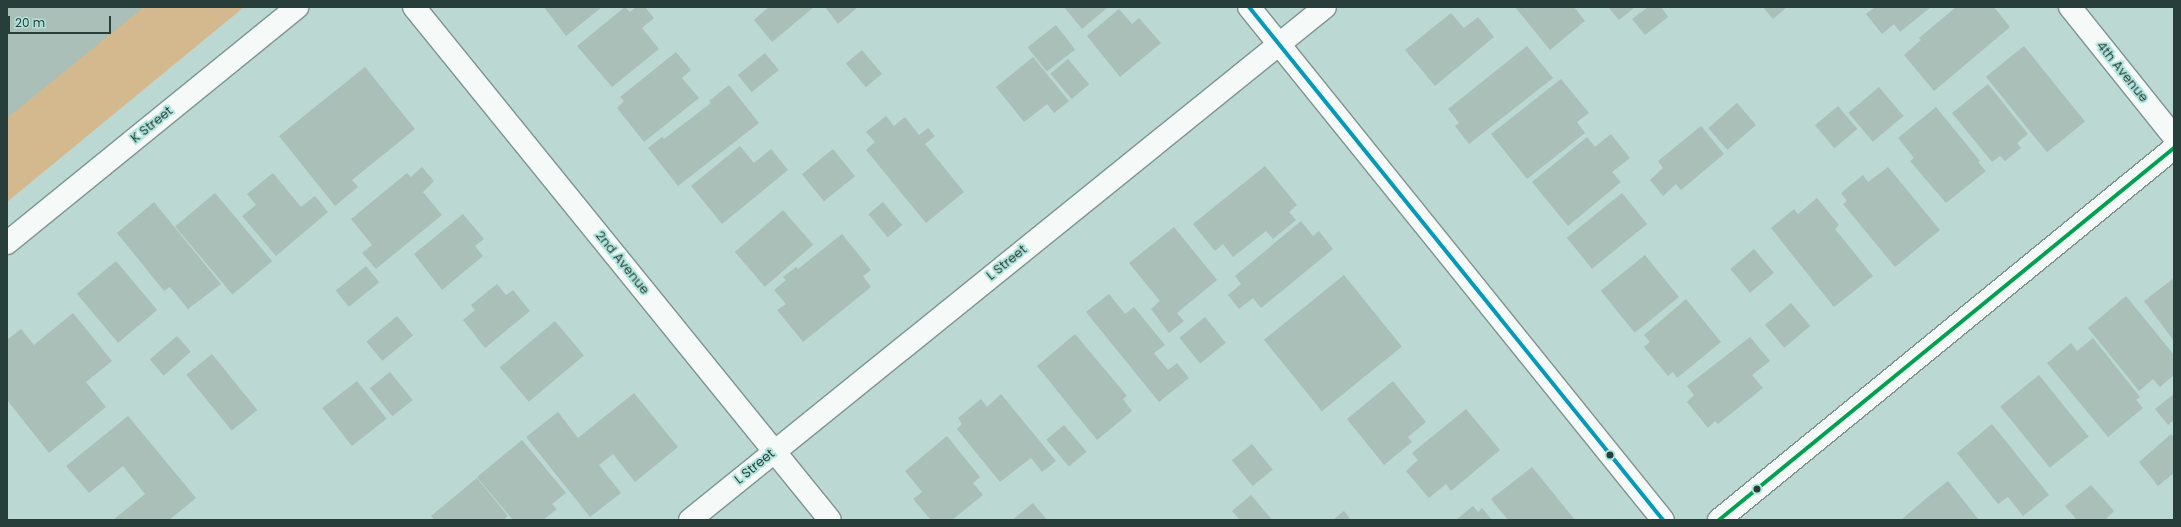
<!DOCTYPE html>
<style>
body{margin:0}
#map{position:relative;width:2181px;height:527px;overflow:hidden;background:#bbd8d3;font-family:Poppins,sans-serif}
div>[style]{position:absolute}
.green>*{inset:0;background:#d5b98e}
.building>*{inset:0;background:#a9bfb8;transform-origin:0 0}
.roads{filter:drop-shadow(1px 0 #7e9592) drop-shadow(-1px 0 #7e9592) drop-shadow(0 1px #7e9592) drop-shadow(0 -1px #7e9592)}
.minor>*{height:22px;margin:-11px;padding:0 11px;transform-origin:11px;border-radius:11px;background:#f5f9f8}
.tertiary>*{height:22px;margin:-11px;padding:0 11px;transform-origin:11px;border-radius:11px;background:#f5f9f8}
.bus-1>*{height:4px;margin:-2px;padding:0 2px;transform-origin:2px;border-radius:2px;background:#0699b8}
.bus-2>*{height:4px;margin:-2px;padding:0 2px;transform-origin:2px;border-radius:2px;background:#02a150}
.dots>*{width:11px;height:11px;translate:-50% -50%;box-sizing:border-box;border:2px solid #afe4db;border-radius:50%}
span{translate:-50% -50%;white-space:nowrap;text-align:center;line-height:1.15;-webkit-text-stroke:4px #afe4db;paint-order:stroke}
.street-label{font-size:13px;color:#283e3b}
.frame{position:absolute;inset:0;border:8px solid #283e3b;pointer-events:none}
.scale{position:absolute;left:8px;top:16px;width:103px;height:18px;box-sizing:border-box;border:2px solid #283e3b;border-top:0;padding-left:5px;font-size:12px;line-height:14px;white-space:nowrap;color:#283e3b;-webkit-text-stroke:3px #afe4db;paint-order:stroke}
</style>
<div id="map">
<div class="green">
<i style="clip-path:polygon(7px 7px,244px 7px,7px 202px)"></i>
</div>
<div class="building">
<i style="clip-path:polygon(7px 7px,144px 7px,7px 118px)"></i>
<i style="clip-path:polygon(544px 7px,602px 7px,566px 36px)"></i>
<i style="clip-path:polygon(625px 7px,630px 12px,636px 7px,645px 7px,654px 18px,642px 28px,659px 49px,612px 87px,577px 46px)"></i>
<i style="clip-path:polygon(769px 7px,814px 7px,772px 42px,754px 20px)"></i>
<i style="clip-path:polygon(825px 7px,858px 7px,838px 24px)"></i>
<i style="clip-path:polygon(1064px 7px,1108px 7px,1082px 29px)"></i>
<i style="clip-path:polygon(1515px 7px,1574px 7px,1585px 21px,1550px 50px)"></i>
<i style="clip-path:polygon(1608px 7px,1635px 7px,1619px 20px)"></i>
<i style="clip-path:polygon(1648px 7px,1661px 7px,1668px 17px,1645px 35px,1632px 19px)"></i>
<i style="clip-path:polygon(1763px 7px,1787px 7px,1773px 19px)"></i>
<i style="clip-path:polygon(1875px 7px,1931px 7px,1900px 32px,1894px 24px,1882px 34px,1866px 14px)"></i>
<i style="clip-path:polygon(1956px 7px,1994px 7px,2010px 27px,1934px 91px,1904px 55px,1921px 40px,1919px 38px)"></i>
<i style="clip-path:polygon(1119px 9px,1132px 24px,1139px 18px,1161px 43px,1120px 77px,1087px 36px)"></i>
<i style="clip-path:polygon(1451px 13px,1464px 28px,1478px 17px,1494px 37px,1435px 86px,1405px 50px)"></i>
<i style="left:1056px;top:25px;width:31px;height:36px;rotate:52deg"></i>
<i style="clip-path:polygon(1527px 46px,1553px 78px,1469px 144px,1455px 126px,1459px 123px,1448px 109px)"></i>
<i style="left:2024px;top:46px;width:97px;height:49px;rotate:51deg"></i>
<i style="left:862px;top:50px;width:31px;height:21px;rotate:50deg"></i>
<i style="clip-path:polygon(676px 52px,691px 70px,682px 78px,699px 98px,644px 142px,617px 108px,624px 101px,620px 97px)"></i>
<i style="left:765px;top:53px;width:22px;height:35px;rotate:51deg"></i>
<i style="clip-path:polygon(1033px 57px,1069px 101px,1054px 113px,1047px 104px,1024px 122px,996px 87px)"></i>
<i style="left:1068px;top:59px;width:33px;height:23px;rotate:50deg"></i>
<i style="clip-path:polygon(365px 67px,415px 129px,352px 180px,358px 187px,335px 206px,279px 136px)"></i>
<i style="clip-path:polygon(1561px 79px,1589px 113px,1577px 122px,1585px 133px,1527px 179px,1491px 134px)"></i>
<i style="clip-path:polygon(1988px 84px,2028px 134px,2017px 143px,2021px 148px,2005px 161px,2000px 156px,1992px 162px,1952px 113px)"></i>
<i style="clip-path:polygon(729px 85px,759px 123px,678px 186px,648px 148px,662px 137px,664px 139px,711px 103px,709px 101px)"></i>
<i style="left:1879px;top:87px;width:38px;height:40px;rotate:50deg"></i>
<i style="left:1737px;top:103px;width:29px;height:38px;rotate:49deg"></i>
<i style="left:1838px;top:106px;width:30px;height:30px;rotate:50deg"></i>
<i style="clip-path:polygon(1936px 107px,1980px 161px,1978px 162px,1986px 171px,1946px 203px,1910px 161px,1914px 158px,1898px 138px)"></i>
<i style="clip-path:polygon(886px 116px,894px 126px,905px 117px,919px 135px,928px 128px,935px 136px,925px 144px,964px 192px,926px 223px,866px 150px,875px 142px,866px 132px)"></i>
<i style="clip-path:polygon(1701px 126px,1724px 154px,1681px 190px,1676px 184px,1663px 196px,1650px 180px,1663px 168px,1658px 161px)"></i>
<i style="clip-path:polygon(1611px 134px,1630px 158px,1612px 172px,1621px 182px,1568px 226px,1532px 182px,1587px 137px,1595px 147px)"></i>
<i style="clip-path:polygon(740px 146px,754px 163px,771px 149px,788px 170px,722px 224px,691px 186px)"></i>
<i style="left:833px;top:149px;width:35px;height:40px;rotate:51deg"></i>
<i style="clip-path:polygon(1265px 166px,1297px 205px,1289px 212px,1296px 220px,1273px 239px,1266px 231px,1233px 257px,1223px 244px,1215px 251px,1193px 224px)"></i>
<i style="clip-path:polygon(422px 167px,434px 181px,423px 192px,442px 215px,376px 269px,362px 253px,372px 245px,351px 219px,407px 173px,411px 177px)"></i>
<i style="clip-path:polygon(1888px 167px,1940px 230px,1895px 267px,1843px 204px,1847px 201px,1841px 193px,1863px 175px,1868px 182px)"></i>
<i style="clip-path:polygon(273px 173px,301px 207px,315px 196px,328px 212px,276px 256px,242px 216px,256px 205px,247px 194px)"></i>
<i style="left:215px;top:193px;width:89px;height:52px;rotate:50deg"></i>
<i style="left:1622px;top:193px;width:40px;height:71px;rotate:51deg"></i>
<i style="clip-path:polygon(1817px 198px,1839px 225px,1835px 229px,1873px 276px,1834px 307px,1771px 228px,1794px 209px,1798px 214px)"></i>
<i style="clip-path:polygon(154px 202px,221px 284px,188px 309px,170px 287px,164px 291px,117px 233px)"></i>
<i style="left:883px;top:202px;width:30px;height:19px;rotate:50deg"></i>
<i style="left:783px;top:210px;width:46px;height:64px;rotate:49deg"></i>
<i style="clip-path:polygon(463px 214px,484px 239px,475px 246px,483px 256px,442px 290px,414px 254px)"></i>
<i style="clip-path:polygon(1301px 221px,1313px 236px,1319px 231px,1333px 249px,1261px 308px,1253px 298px,1239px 309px,1228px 295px,1241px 284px,1235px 276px)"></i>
<i style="clip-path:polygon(1174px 227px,1217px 280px,1177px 313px,1184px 321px,1169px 333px,1151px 309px,1160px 301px,1129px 263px)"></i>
<i style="clip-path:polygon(842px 234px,871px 270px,863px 276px,871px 287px,803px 342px,777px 310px,786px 304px,774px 290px,786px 280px,783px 277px,796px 267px,798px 269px)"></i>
<i style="left:1754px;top:249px;width:31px;height:31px;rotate:50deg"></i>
<i style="left:1645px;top:255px;width:54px;height:57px;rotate:51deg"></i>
<i style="left:116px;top:261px;width:64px;height:51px;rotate:50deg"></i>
<i style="left:366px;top:266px;width:21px;height:39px;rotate:51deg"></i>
<i style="left:1344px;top:275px;width:92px;height:103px;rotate:51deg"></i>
<i style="clip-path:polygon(2174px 278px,2174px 341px,2144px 301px)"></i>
<i style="clip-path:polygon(497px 284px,506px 295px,513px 290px,530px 311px,485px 348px,463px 320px,475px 310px,471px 305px)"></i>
<i style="clip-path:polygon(1109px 294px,1125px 314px,1134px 307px,1165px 345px,1154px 353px,1168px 370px,1177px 363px,1189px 378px,1159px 402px,1086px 312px)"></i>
<i style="clip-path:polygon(2126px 296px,2174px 355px,2174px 375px,2160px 387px,2153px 379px,2139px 391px,2088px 328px)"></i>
<i style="clip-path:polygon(1686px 299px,1721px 342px,1677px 378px,1673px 372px,1668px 376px,1644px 347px,1650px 342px,1644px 335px)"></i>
<i style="left:1791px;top:303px;width:30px;height:34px;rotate:50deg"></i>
<i style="clip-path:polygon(73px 313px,112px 361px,86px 382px,106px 407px,49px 453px,7px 400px,7px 340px,21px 329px,34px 345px)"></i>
<i style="left:397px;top:316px;width:25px;height:40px;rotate:50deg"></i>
<i style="left:1205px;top:317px;width:33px;height:33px;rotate:51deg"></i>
<i style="left:555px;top:321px;width:45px;height:72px;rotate:50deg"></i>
<i style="clip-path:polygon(1075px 334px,1127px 396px,1123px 399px,1132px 411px,1097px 440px,1037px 366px)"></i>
<i style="left:177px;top:336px;width:21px;height:36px;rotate:49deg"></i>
<i style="clip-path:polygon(1750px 337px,1770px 361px,1752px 375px,1763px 388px,1718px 424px,1715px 421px,1708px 428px,1687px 402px,1694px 395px,1687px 386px)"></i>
<i style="clip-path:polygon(2093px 338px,2140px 397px,2136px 400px,2143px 408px,2108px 437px,2047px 363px,2071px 343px,2077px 351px)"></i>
<i style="left:212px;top:354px;width:72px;height:33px;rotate:51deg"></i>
<i style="left:390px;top:372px;width:36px;height:26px;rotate:51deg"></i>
<i style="left:2039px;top:375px;width:79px;height:50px;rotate:51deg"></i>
<i style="left:357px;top:381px;width:48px;height:44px;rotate:52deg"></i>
<i style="clip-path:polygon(1393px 381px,1426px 422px,1408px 437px,1412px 442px,1384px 465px,1347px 419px)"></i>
<i style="clip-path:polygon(634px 393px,678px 447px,635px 482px,613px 454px,599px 465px,621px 493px,590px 517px,526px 437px,558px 412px,578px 438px)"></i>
<i style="clip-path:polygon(1001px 394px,1056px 461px,1042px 472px,1031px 458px,1000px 482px,957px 429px,962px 424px,958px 418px,981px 399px,987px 407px)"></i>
<i style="clip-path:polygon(2174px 394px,2174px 420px,2168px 425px,2155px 409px)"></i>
<i style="clip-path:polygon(1466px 409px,1500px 450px,1451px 491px,1446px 484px,1429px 498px,1406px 471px,1418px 460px,1412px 453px)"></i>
<i style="clip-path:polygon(128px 416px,196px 498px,169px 520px,113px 520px,145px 494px,123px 466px,89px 493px,66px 466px)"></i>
<i style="clip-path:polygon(1992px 424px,2049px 495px,2023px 516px,2008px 497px,1998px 504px,1957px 453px)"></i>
<i style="left:1064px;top:425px;width:35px;height:23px;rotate:50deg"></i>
<i style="clip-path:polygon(2171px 434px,2174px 437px,2174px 473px,2158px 486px,2139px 462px)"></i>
<i style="clip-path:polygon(947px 436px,980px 477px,973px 483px,983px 495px,952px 520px,931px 520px,913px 499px,922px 492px,905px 471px)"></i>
<i style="clip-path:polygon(522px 440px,566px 493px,552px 504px,557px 509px,543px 520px,513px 520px,477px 477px)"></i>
<i style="left:1252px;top:444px;width:33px;height:26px;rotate:51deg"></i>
<i style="clip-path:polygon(1532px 467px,1575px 520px,1508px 520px,1491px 499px)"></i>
<i style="clip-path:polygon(477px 478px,508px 516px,503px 520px,434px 520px,431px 516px)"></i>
<i style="clip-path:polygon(1948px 481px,1979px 520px,1901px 520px,1929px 496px)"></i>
<i style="clip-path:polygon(2091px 485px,2114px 511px,2105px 520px,2077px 520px,2065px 506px)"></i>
<i style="clip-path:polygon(1251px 495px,1272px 520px,1240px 520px,1232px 511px)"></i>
<i style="clip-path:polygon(1033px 503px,1047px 520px,1012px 520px)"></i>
<i style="clip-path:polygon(1473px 506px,1478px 512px,1482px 508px,1492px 520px,1456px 520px)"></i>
<i style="clip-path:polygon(1344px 511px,1351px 520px,1333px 520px)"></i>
</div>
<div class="roads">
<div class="minor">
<i style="left:2070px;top:7px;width:166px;rotate:51.3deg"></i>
<i style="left:7px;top:243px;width:374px;rotate:-39.1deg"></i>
<i style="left:690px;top:520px;width:816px;rotate:-38.93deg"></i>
<i style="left:1719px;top:520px;width:588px;rotate:-39.27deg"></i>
</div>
<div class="tertiary">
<i style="left:414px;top:7px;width:660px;rotate:50.96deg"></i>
<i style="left:1249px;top:7px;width:659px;rotate:51.1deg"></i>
</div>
</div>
<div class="bus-1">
<i style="left:1249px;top:7px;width:659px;rotate:51.1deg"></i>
</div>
<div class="bus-2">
<i style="left:1719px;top:520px;width:588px;rotate:-39.27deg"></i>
</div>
<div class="dots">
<i style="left:1610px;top:455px;background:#283e3b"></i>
<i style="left:1757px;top:489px;background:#283e3b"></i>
</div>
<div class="street-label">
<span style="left:2122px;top:72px;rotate:51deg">4th Avenue</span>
<span style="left:152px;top:125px;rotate:-39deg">K Street</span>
<span style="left:622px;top:263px;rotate:51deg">2nd Avenue</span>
<span style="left:1007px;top:263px;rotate:-39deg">L Street</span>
<span style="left:755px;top:467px;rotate:-39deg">L Street</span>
</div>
<div class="frame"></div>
<div class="scale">20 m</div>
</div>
